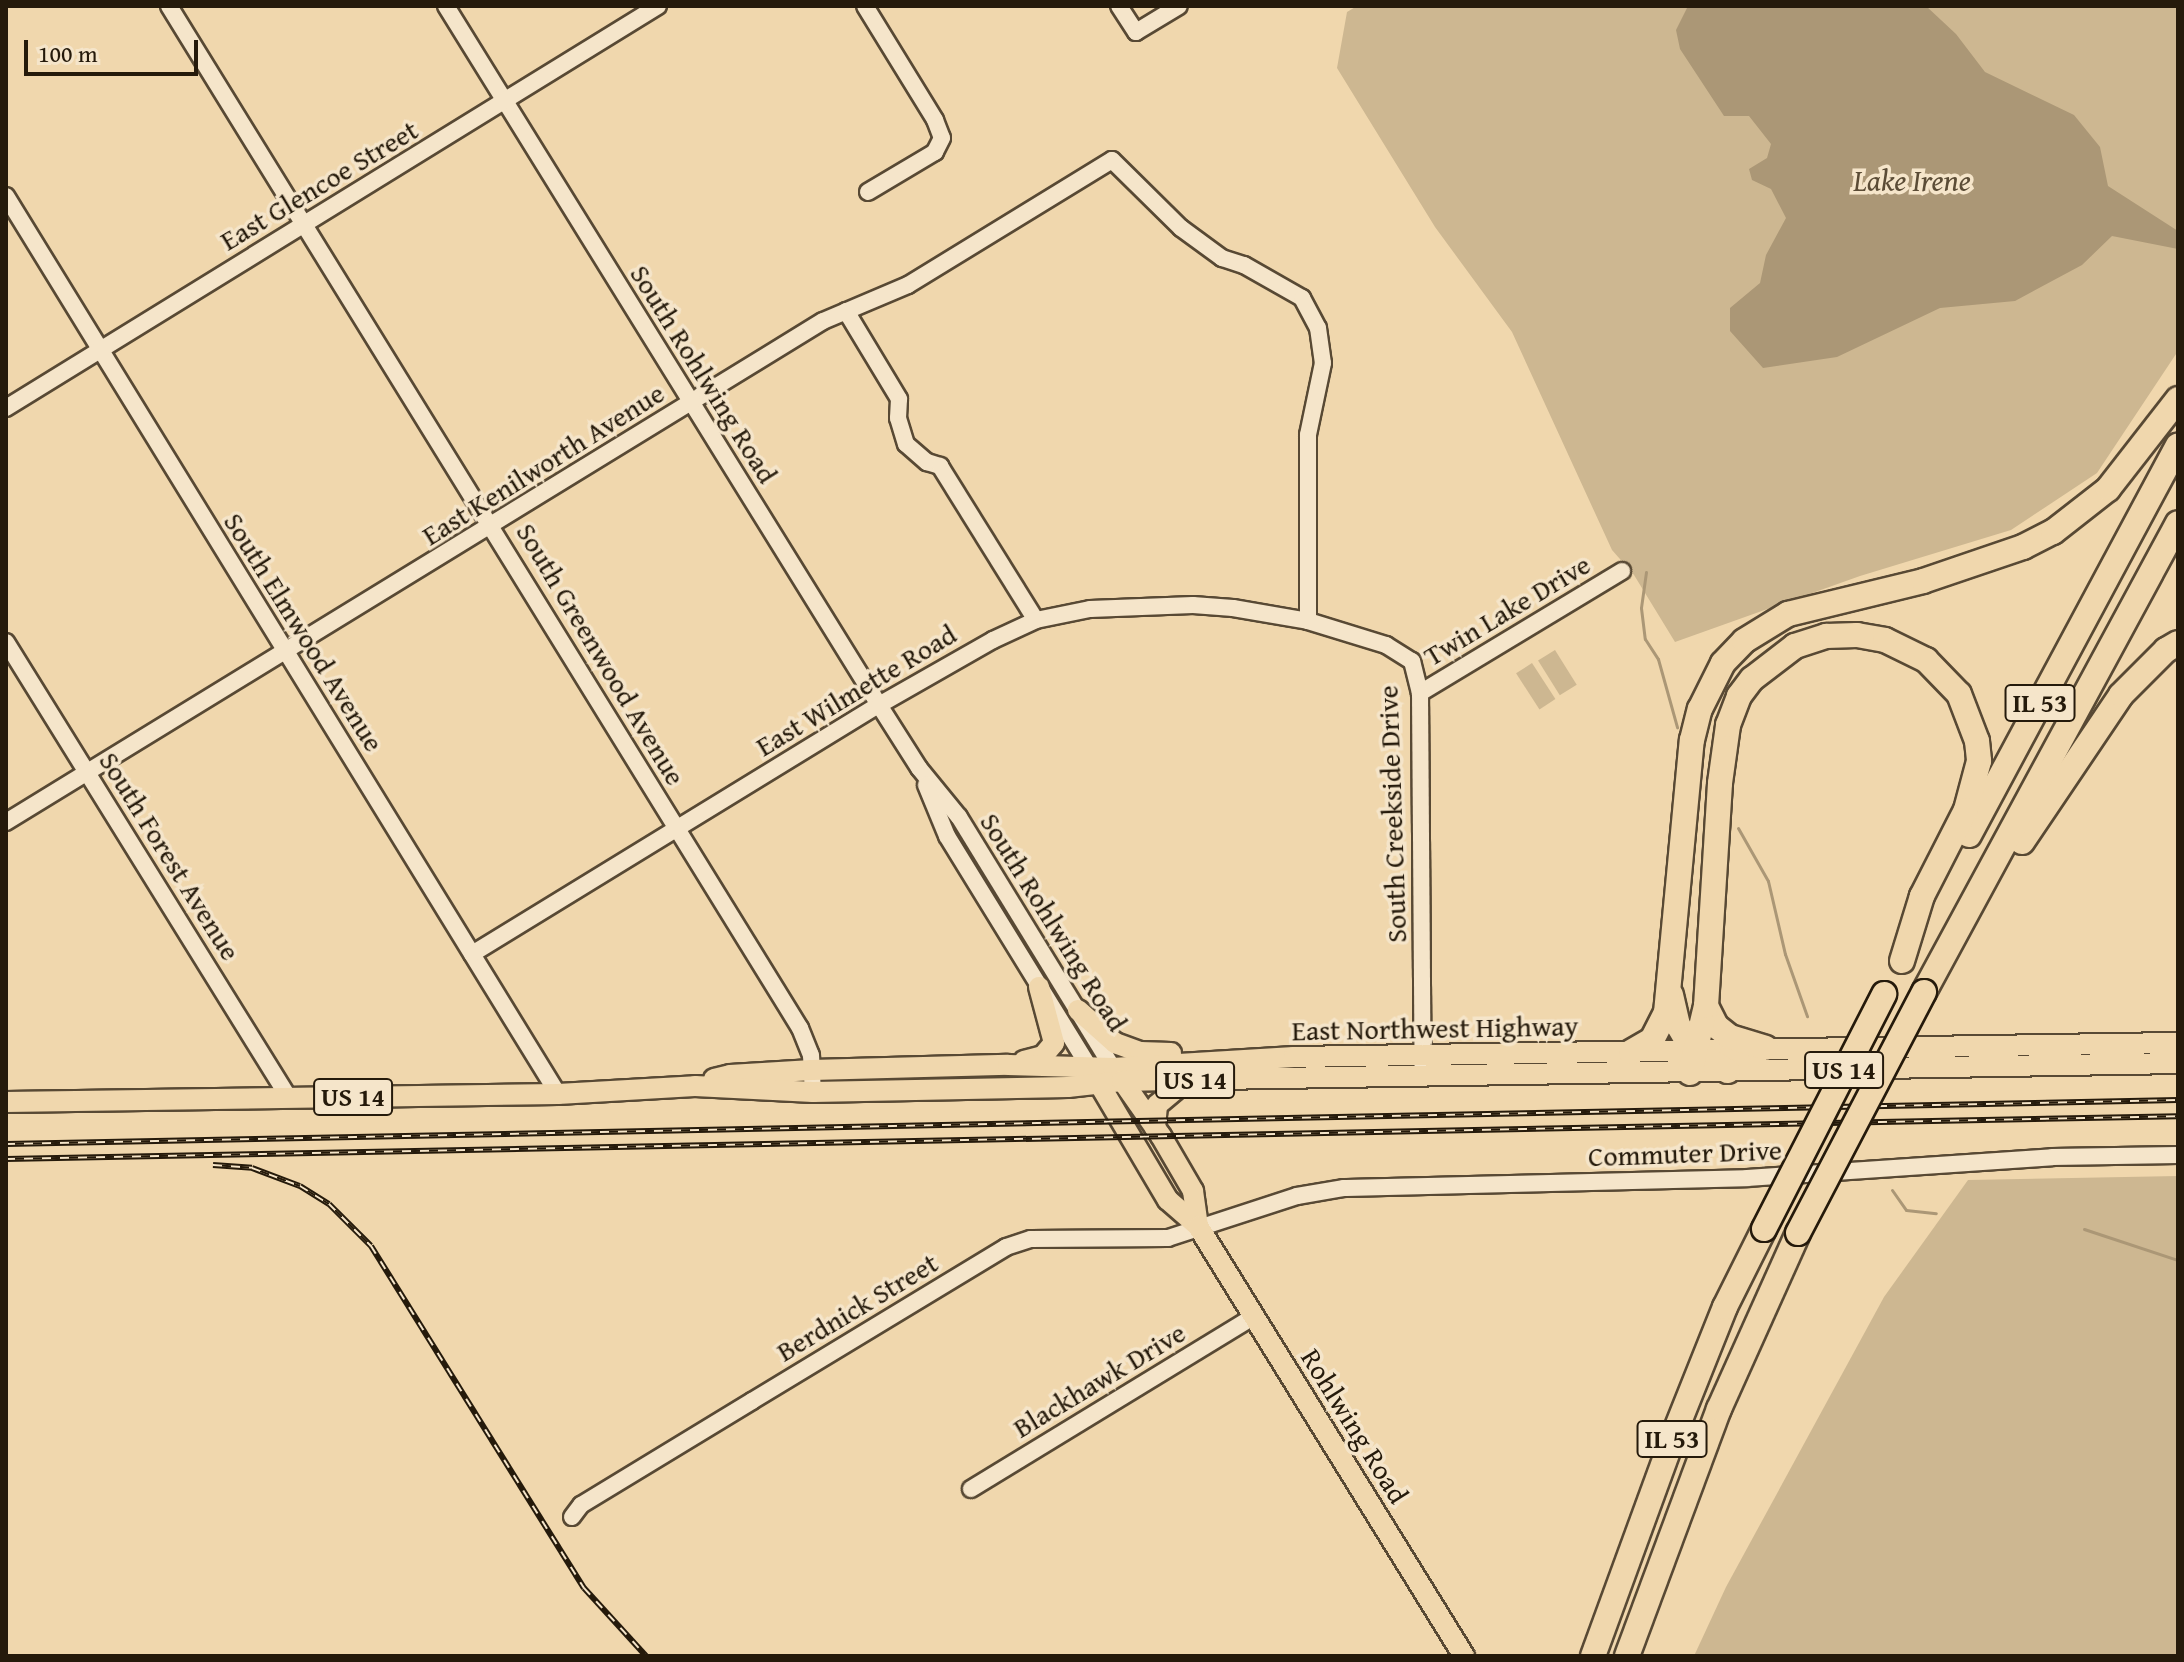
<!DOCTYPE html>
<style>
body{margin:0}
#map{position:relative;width:2184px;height:1662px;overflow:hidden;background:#f0d7ad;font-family:"Gentium Book Plus",serif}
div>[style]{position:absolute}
.green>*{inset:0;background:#cdb791;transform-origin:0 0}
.water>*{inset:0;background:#ab9776}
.stream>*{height:3px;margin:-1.5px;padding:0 1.5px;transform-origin:1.5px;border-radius:1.5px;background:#ab9776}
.roads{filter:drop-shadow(2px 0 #584934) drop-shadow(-2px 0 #584934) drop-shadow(0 2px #584934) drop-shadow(0 -2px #584934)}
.minor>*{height:16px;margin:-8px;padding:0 8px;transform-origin:8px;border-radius:8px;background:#f5e5ca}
.major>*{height:20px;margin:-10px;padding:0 10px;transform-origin:10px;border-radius:10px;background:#f0d7ad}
.highway>*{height:24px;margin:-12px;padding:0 12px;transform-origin:12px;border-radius:12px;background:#f0d7ad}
.rail>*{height:6px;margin-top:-3px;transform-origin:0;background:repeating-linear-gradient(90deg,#f5e5ca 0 9px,#251a0b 0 18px);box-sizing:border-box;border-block:2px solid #251a0b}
.bridges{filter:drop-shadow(2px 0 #251a0b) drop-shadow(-2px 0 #251a0b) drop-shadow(0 2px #251a0b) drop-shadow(0 -2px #251a0b)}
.highway-bridge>*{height:24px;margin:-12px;padding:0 12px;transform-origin:12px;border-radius:12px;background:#f0d7ad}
span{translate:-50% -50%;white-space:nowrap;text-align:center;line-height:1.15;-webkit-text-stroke:7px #f5e5ca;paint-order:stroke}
.shield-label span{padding:2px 6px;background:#f5e5ca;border:2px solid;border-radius:6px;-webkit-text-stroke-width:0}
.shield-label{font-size:26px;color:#251a0b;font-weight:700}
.street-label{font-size:28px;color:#251a0b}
.water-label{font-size:30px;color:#5b4c36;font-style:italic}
.frame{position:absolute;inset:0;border:8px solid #251a0b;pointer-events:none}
.scale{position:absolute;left:24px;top:40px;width:174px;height:36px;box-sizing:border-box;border:4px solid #251a0b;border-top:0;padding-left:10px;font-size:24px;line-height:28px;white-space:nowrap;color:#251a0b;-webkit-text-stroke:6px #f5e5ca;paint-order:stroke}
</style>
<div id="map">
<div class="green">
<i style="clip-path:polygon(1357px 6px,2178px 6px,2178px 351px,2097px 473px,2011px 530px,1860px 576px,1675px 642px,1634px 575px,1612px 550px,1512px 332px,1435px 227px,1337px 68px,1347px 12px)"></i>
<i style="left:1555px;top:650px;width:41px;height:20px;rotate:58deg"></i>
<i style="left:1532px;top:663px;width:43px;height:19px;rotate:57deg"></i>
<i style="clip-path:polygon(2178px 1176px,2178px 1656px,1694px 1656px,1726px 1587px,1884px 1297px,1968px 1180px)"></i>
</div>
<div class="water">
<i style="clip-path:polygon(1688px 6px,1926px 6px,1956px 34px,1985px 72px,2074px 115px,2100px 147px,2108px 186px,2178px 231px,2178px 249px,2112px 236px,2082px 265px,2015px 301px,1940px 308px,1837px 357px,1763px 368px,1730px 331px,1730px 308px,1760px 283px,1766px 255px,1786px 218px,1771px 189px,1752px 180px,1749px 169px,1767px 158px,1771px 144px,1749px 116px,1724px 116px,1680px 49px,1676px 30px)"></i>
</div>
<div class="stream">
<i style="left:1646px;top:572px;width:36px;rotate:98deg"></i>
<i style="left:1641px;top:608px;width:31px;rotate:83deg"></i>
<i style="left:1645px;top:639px;width:24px;rotate:57deg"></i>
<i style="left:1658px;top:659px;width:71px;rotate:74.4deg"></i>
<i style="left:1738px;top:828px;width:61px;rotate:60.5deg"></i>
<i style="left:1768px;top:881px;width:75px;rotate:76.9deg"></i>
<i style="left:1785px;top:954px;width:66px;rotate:70.5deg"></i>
<i style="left:1892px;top:1190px;width:24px;rotate:55deg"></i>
<i style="left:1906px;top:1210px;width:30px;rotate:6deg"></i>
<i style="left:2084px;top:1229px;width:99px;rotate:18.3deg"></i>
</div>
<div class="roads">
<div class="minor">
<i style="left:169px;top:6px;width:1201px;rotate:58.31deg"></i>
<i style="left:800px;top:1028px;width:29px;rotate:68deg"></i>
<i style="left:811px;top:1055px;width:37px;rotate:87deg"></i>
<i style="left:446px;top:6px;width:822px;rotate:58.22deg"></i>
<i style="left:879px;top:705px;width:75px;rotate:57.6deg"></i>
<i style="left:919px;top:768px;width:63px;rotate:50.8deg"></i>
<i style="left:959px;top:817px;width:294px;rotate:58.5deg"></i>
<i style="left:865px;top:6px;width:134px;rotate:58.4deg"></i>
<i style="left:935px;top:120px;width:19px;rotate:69deg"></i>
<i style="left:942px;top:138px;width:16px;rotate:117deg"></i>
<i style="left:935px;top:152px;width:78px;rotate:149.2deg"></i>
<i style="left:1119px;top:6px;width:31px;rotate:57deg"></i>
<i style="left:1136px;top:32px;width:50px;rotate:-31.2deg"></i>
<i style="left:6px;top:196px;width:1054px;rotate:58.42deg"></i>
<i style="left:846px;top:311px;width:103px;rotate:58.9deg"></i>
<i style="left:899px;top:399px;width:19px;rotate:93deg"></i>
<i style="left:898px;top:418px;width:27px;rotate:73deg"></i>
<i style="left:906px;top:444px;width:28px;rotate:41deg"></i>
<i style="left:927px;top:462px;width:14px;rotate:17deg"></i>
<i style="left:940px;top:466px;width:181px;rotate:58.1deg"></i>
<i style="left:6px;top:408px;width:766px;rotate:-31.66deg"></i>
<i style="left:6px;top:642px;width:537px;rotate:58.18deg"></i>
<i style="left:1420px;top:693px;width:236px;rotate:-31.1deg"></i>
<i style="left:926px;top:785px;width:55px;rotate:67.6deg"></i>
<i style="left:947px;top:836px;width:273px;rotate:58.4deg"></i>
<i style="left:6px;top:822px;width:958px;rotate:-31.52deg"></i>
<i style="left:823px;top:321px;width:92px;rotate:-23deg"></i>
<i style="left:908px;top:285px;width:239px;rotate:-31.5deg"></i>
<i style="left:1112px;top:160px;width:97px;rotate:44.6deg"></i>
<i style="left:1181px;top:228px;width:51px;rotate:36.2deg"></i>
<i style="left:1222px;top:258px;width:23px;rotate:18deg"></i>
<i style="left:1244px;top:265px;width:67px;rotate:29.6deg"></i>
<i style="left:1302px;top:298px;width:34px;rotate:62deg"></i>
<i style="left:1318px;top:328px;width:35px;rotate:82deg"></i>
<i style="left:1323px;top:363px;width:74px;rotate:101.8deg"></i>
<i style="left:1308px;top:435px;width:186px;rotate:90deg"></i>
<i style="left:472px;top:954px;width:477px;rotate:-31.5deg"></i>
<i style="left:879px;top:705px;width:131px;rotate:-29.7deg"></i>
<i style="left:993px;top:640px;width:47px;rotate:-24.9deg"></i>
<i style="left:1036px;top:620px;width:55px;rotate:-11.5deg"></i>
<i style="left:1090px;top:609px;width:103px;rotate:-2.2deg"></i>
<i style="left:1193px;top:605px;width:40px;rotate:4.3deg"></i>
<i style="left:1233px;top:608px;width:76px;rotate:9.8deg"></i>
<i style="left:1308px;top:621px;width:82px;rotate:17.1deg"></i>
<i style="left:1386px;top:645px;width:31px;rotate:32deg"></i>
<i style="left:1412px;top:661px;width:33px;rotate:76deg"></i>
<i style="left:1420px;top:693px;width:384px;rotate:89.6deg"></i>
<i style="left:971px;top:1489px;width:332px;rotate:-31.4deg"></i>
<i style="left:572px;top:1517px;width:15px;rotate:-53deg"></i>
<i style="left:581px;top:1505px;width:200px;rotate:-31.3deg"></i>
<i style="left:752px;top:1401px;width:297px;rotate:-31.2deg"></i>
<i style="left:1006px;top:1247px;width:26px;rotate:-18deg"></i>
<i style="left:1031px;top:1239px;width:137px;rotate:-0.4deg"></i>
<i style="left:1168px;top:1238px;width:136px;rotate:-18deg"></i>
<i style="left:1297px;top:1196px;width:48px;rotate:-9.7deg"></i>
<i style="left:1344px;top:1188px;width:403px;rotate:-1.4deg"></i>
<i style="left:1747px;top:1178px;width:306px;rotate:-3.9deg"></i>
<i style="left:2052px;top:1157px;width:126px;rotate:-0.9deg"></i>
</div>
<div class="major">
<i style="left:1078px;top:1010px;width:50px;rotate:41.7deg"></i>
<i style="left:1115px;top:1043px;width:27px;rotate:20deg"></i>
<i style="left:1140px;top:1052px;width:31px;rotate:2deg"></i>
<i style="left:1024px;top:1061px;width:20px;rotate:-15deg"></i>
<i style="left:1043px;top:1056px;width:17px;rotate:-50deg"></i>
<i style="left:1054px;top:1043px;width:58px;rotate:-105deg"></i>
<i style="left:1117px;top:1073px;width:77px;rotate:55.1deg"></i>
<i style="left:1161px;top:1136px;width:64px;rotate:59.8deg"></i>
<i style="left:1193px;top:1191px;width:35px;rotate:82deg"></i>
<i style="left:1094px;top:1075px;width:145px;rotate:59.4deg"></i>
<i style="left:1168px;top:1200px;width:40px;rotate:41deg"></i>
<i style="left:1198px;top:1226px;width:506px;rotate:58.26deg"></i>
<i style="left:714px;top:1079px;width:16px;rotate:-14deg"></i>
<i style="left:730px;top:1075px;width:82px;rotate:-3.5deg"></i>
<i style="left:812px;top:1070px;width:196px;rotate:-1.5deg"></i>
<i style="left:1008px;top:1065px;width:105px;rotate:1.6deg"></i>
<i style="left:1113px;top:1068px;width:181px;rotate:-3.5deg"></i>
<i style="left:1294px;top:1057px;width:884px;rotate:-0.91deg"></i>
<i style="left:6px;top:1102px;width:552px;rotate:-0.83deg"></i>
<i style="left:558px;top:1094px;width:137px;rotate:-3.3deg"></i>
<i style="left:695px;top:1086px;width:118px;rotate:2.9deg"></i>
<i style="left:813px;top:1092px;width:255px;rotate:-1.1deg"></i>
<i style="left:1068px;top:1087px;width:54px;rotate:-6.3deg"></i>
<i style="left:1122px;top:1081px;width:94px;rotate:-1.2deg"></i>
<i style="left:1216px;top:1079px;width:962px;rotate:-0.95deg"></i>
<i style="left:1155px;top:1128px;width:23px;rotate:-85deg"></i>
<i style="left:1157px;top:1105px;width:30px;rotate:-40deg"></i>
<i style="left:1180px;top:1086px;width:11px;rotate:-10deg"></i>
</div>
<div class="highway">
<i style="left:1969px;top:835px;width:442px;rotate:-61.8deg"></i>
<i style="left:2022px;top:842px;width:177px;rotate:-56deg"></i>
<i style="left:2121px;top:695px;width:64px;rotate:-45deg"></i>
<i style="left:2166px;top:650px;width:14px;rotate:-30deg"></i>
<i style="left:1924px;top:992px;width:533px;rotate:-61.56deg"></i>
<i style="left:1671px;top:995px;width:31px;rotate:77deg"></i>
<i style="left:1678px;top:1025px;width:16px;rotate:60deg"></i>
<i style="left:1686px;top:1039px;width:17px;rotate:50deg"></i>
<i style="left:1697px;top:1052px;width:36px;rotate:32deg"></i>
<i style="left:1706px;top:1006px;width:22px;rotate:63deg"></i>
<i style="left:1716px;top:1026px;width:18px;rotate:38deg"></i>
<i style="left:1730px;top:1037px;width:37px;rotate:17deg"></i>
<i style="left:1631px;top:1052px;width:24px;rotate:-30deg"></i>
<i style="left:1652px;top:1040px;width:30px;rotate:-63deg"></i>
<i style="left:1666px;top:1013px;width:274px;rotate:-84.6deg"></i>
<i style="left:1692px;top:740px;width:32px;rotate:-76deg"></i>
<i style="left:1700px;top:709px;width:51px;rotate:-63.4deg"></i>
<i style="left:1723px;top:663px;width:30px;rotate:-46deg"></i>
<i style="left:1744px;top:641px;width:52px;rotate:-31.5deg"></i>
<i style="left:1788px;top:614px;width:139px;rotate:-13.7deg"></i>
<i style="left:1923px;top:581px;width:106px;rotate:-18.8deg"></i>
<i style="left:2023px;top:547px;width:34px;rotate:-27deg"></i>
<i style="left:2053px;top:532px;width:70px;rotate:-38deg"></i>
<i style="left:2108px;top:489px;width:114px;rotate:-52.1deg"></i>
<i style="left:1690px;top:1073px;width:69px;rotate:-76.6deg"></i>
<i style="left:1706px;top:1006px;width:223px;rotate:-86.4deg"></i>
<i style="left:1720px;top:783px;width:59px;rotate:-82.1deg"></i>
<i style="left:1728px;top:725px;width:31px;rotate:-69deg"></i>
<i style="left:1739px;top:696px;width:21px;rotate:-53deg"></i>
<i style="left:1752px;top:679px;width:54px;rotate:-37.5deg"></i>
<i style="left:1795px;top:646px;width:33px;rotate:-18deg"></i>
<i style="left:1826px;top:636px;width:31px;rotate:-2deg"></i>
<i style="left:1857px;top:635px;width:28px;rotate:10deg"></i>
<i style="left:1885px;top:640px;width:46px;rotate:26deg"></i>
<i style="left:1926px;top:660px;width:47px;rotate:45.9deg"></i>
<i style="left:1959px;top:694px;width:50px;rotate:69deg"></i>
<i style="left:1977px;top:741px;width:20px;rotate:84deg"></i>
<i style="left:1979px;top:761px;width:51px;rotate:104.9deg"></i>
<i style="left:1966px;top:810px;width:97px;rotate:117.1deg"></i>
<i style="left:1922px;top:896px;width:68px;rotate:107.1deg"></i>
<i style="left:1593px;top:1656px;width:233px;rotate:-69.9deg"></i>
<i style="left:1673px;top:1437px;width:140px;rotate:-68.2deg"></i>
<i style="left:1725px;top:1307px;width:87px;rotate:-63.4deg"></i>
<i style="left:1627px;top:1656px;width:264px;rotate:-69.6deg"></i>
<i style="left:1719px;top:1409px;width:193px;rotate:-65.8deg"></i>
</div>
</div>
<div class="rail">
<i style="left:6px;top:1144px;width:2172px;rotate:-1.16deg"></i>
<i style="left:6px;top:1159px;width:2172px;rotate:-1.13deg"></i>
<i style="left:213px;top:1165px;width:39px;rotate:4deg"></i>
<i style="left:252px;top:1168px;width:51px;rotate:20.6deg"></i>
<i style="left:300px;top:1186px;width:34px;rotate:32deg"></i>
<i style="left:329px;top:1204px;width:59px;rotate:45deg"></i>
<i style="left:371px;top:1246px;width:403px;rotate:58.1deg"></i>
<i style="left:584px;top:1588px;width:92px;rotate:47.6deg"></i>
</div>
<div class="bridges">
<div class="highway-bridge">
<i style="left:1764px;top:1229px;width:264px;rotate:-62.9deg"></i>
<i style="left:1798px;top:1233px;width:272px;rotate:-62.4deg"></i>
</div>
</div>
<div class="shield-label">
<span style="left:2040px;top:703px">IL 53</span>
<span style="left:1844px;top:1070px">US 14</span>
<span style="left:1195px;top:1080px">US 14</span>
<span style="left:353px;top:1097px">US 14</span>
<span style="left:1672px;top:1439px">IL 53</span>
</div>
<div class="street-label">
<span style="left:319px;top:185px;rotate:-31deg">East Glencoe Street</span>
<span style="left:704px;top:374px;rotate:58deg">South Rohlwing Road</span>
<span style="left:543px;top:464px;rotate:-32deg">East Kenilworth Avenue</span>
<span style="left:1507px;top:610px;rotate:-31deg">Twin Lake Drive</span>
<span style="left:304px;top:632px;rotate:58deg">South Elmwood Avenue</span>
<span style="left:601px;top:654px;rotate:59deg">South Greenwood Avenue</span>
<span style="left:856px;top:690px;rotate:-31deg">East Wilmette Road</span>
<span style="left:1392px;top:814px;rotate:-92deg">South Creekside Drive</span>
<span style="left:170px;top:856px;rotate:58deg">South Forest Avenue</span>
<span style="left:1054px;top:922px;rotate:58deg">South Rohlwing Road</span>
<span style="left:1435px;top:1028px;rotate:-1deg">East Northwest Highway</span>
<span style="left:1685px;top:1153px;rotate:-2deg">Commuter Drive</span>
<span style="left:857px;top:1307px;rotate:-31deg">Berdnick Street</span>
<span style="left:1099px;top:1380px;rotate:-31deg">Blackhawk Drive</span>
<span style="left:1355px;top:1426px;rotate:58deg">Rohlwing Road</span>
</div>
<div class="water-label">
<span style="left:1912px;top:180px">Lake Irene</span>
</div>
<div class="frame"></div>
<div class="scale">100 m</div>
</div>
